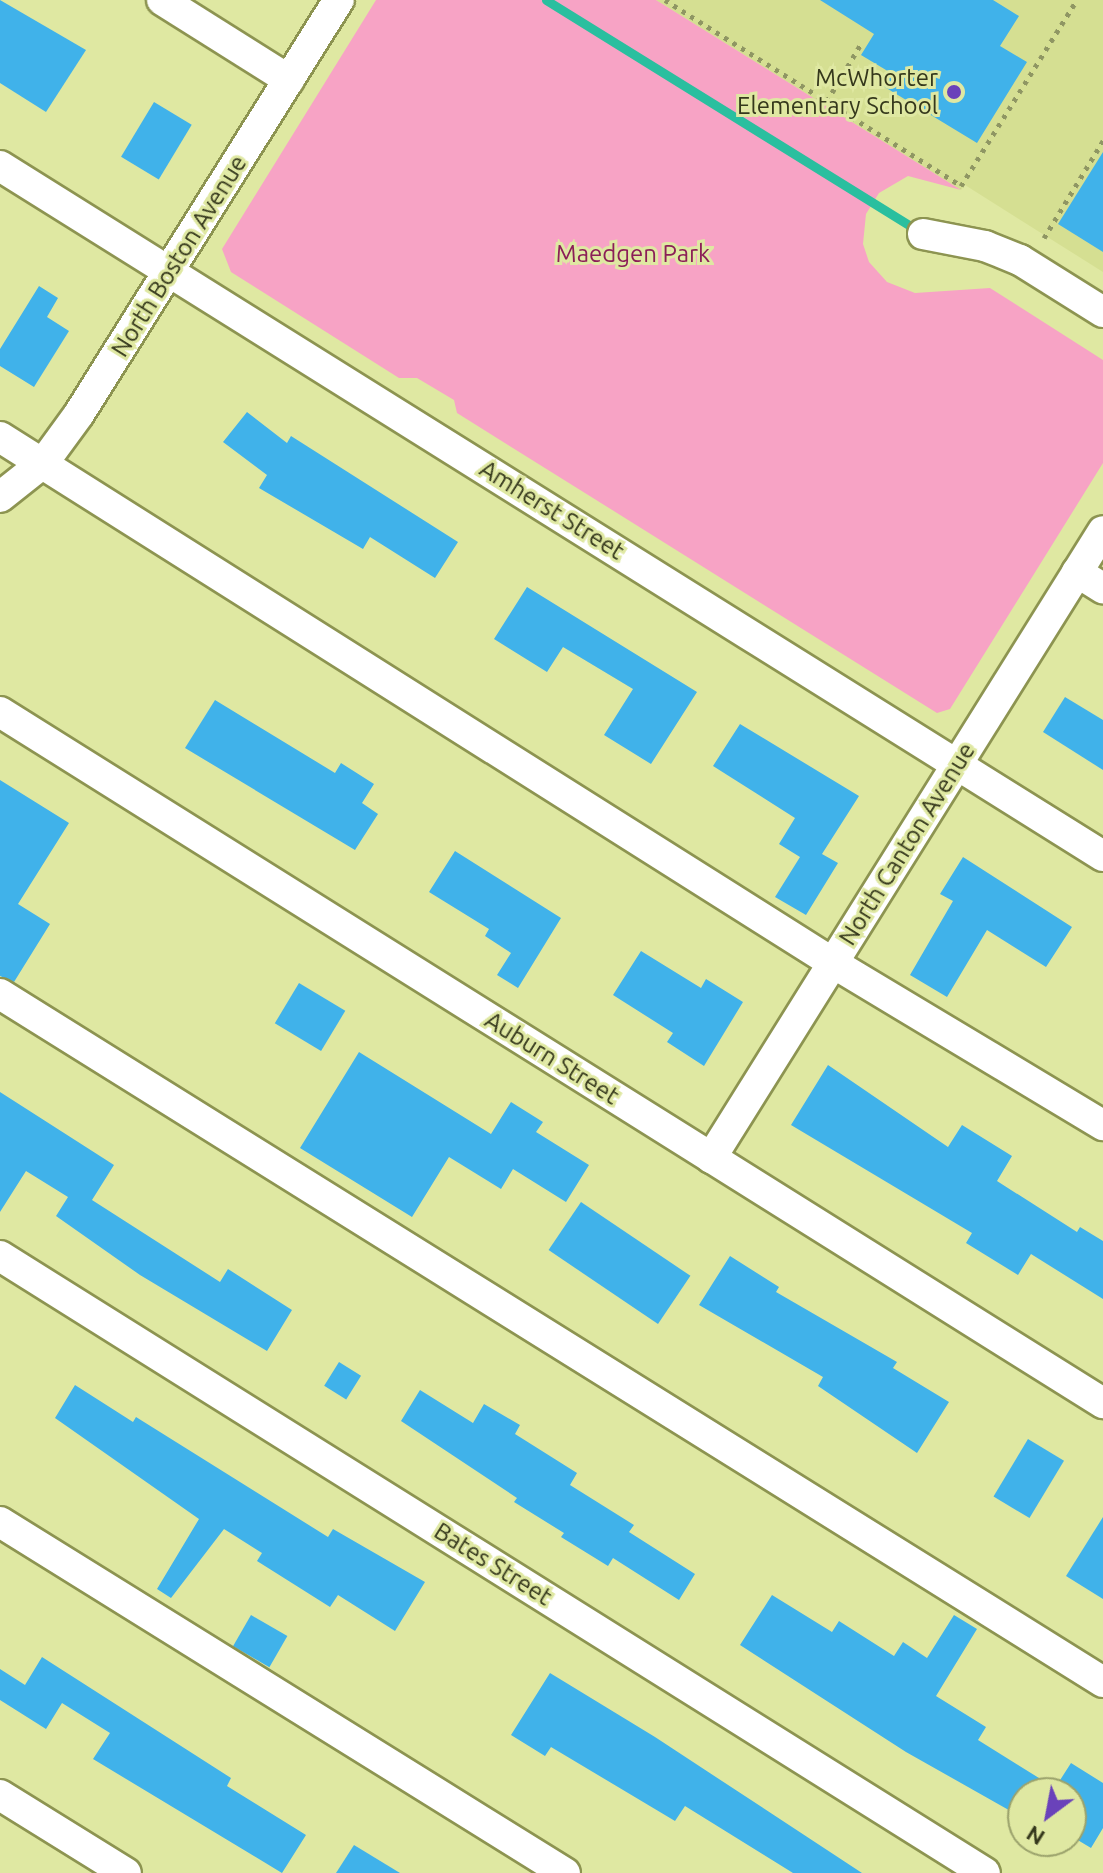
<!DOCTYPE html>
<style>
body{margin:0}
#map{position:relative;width:1103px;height:1873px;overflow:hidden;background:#dfe8a2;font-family:Ubuntu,sans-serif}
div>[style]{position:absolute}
.built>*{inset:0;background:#d5df92}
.green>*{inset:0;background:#f7a3c5}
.stream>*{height:9px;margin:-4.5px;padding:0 4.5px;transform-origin:4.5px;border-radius:4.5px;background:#2abf9f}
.building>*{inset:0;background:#40b2ea;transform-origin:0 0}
.path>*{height:5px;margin-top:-2.5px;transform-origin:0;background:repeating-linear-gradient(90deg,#8f9663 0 4px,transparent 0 10px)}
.roads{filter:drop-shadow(2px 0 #8d9451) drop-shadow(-2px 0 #8d9451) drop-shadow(0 2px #8d9451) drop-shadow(0 -2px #8d9451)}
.minor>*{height:30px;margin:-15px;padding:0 15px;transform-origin:15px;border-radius:15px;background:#fff}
.dots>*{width:22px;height:22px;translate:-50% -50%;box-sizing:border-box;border:4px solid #dfe8a2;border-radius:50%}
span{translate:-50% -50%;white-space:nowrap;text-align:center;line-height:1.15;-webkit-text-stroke:6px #dfe8a2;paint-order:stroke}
.poi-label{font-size:24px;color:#35381c}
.right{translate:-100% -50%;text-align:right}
.park-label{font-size:24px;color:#8b1e57}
.street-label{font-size:24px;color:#35381c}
.north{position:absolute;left:1007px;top:1777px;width:80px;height:80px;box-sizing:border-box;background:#dfe8a2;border:2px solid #9ba26c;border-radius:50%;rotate:212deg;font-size:22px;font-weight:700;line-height:32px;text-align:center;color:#35381c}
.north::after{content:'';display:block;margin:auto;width:28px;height:36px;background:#6a42ba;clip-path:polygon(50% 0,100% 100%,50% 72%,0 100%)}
</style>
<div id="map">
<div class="built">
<i style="clip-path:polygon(656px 0,1103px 0,1103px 272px,965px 185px,961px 190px)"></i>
</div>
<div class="green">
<i style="clip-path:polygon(376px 0,656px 0,961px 190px,908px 176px,879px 193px,866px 214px,863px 244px,869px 262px,887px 282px,915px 293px,990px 288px,1103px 360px,1103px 463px,950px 709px,937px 713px,457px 413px,454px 400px,417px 378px,399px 378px,231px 272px,222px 249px)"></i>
</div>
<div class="stream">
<i style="left:546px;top:0;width:440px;rotate:31.8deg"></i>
</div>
<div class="building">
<i style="clip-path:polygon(0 0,86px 50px,46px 112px,0 83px)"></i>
<i style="clip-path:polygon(820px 0,993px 0,1019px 16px,1000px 46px,1027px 62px,977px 143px,883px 86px,891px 73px,861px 55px,874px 34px)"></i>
<i style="left:154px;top:102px;width:44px;height:64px;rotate:31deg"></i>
<i style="clip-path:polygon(1103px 152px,1103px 252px,1058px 224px)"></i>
<i style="clip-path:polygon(39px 286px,58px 298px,47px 317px,69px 331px,34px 387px,0 366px,0 349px)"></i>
<i style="clip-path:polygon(247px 412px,287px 443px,291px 436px,458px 542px,435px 578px,370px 537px,363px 549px,259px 488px,267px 475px,223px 442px)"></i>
<i style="clip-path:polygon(527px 587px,697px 692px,651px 764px,604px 735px,633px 689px,563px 647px,547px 672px,494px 639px)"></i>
<i style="clip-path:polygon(1065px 697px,1103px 720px,1103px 770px,1043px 732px)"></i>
<i style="clip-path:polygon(215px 700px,335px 773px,341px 763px,374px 784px,362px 803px,378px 814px,355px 850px,185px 748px)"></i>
<i style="clip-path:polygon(740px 724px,859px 796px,822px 854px,838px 863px,806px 915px,775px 897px,800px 857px,779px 844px,795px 818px,713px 766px)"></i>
<i style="clip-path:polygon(0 780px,69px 823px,18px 904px,50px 924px,14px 982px,0 976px)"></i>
<i style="clip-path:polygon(455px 851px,561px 918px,518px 988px,497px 975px,511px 953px,485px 936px,489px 929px,429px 892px)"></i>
<i style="clip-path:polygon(963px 857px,1072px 927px,1046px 967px,987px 930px,947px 997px,910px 975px,953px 901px,940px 894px)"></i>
<i style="clip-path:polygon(641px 951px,701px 988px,706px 979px,743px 1002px,704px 1066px,667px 1042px,673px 1033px,613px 995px)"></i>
<i style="left:299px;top:983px;width:54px;height:47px;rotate:31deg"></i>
<i style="clip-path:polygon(359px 1052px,491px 1134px,511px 1102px,543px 1122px,536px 1132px,589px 1165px,566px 1202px,513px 1169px,501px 1189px,449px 1157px,412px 1217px,300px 1148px)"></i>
<i style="clip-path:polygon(828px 1065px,948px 1147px,962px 1125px,1012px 1156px,997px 1181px,1077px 1232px,1080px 1227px,1103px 1241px,1103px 1299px,1031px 1254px,1018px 1275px,966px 1243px,972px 1233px,791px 1125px)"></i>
<i style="clip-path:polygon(0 1092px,114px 1165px,92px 1200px,220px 1282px,228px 1269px,292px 1310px,267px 1351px,140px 1275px,56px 1216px,68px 1197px,26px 1171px,0 1212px)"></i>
<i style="left:581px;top:1202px;width:132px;height:58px;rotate:34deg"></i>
<i style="clip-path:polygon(730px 1256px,779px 1287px,776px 1292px,897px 1362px,893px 1368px,949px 1402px,917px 1453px,818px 1386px,823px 1377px,699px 1305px)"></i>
<i style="left:339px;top:1362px;width:26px;height:28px;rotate:32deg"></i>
<i style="clip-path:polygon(75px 1385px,133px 1422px,136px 1417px,328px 1537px,333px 1529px,425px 1582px,395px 1631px,338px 1595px,330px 1607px,257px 1561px,262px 1553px,224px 1529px,171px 1598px,157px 1589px,199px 1519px,55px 1418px)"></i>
<i style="clip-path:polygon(420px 1390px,473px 1423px,484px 1404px,520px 1425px,515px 1434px,577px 1473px,570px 1485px,634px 1525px,629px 1532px,695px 1574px,679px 1600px,613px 1558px,608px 1566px,561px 1537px,564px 1533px,514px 1502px,517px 1498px,401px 1421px)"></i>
<i style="left:1028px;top:1439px;width:42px;height:67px;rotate:31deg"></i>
<i style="clip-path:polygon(1103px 1517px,1103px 1599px,1066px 1576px)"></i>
<i style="clip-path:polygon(772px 1595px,832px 1632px,839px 1621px,894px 1656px,903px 1642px,927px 1658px,954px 1615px,977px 1629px,936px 1696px,986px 1727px,978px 1740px,1055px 1788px,1071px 1763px,1103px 1783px,1103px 1828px,1091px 1848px,1071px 1836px,1071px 1793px,1023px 1793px,1023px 1818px,906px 1752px,740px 1645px)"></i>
<i style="left:251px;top:1615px;width:42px;height:36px;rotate:30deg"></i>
<i style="clip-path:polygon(42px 1657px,231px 1778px,227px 1786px,306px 1835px,282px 1873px,93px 1759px,110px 1733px,62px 1703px,46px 1729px,0 1700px,0 1669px,25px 1685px)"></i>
<i style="clip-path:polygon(550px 1673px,655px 1737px,862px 1873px,793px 1873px,685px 1806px,675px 1821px,551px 1747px,545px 1756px,511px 1735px)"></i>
<i style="clip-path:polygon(354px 1845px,400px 1873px,336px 1873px)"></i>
</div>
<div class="path">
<i style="left:665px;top:0;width:350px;rotate:32.1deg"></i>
<i style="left:961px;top:186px;width:219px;rotate:-58.1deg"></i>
<i style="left:827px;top:101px;width:69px;rotate:-59.3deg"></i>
<i style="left:1044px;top:238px;width:114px;rotate:-58.7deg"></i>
</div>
<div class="roads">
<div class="minor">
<i style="left:162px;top:0;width:150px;rotate:32.2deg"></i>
<i style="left:0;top:166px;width:1301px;rotate:32.03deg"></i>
<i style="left:923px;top:234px;width:63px;rotate:11deg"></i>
<i style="left:985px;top:246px;width:38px;rotate:22deg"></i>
<i style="left:1020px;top:260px;width:98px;rotate:32.1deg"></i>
<i style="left:0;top:437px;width:985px;rotate:32.27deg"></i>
<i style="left:833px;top:963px;width:315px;rotate:31deg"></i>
<i style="left:0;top:497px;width:56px;rotate:-38.5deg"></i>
<i style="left:44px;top:462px;width:59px;rotate:-53.9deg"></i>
<i style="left:79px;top:414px;width:489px;rotate:-57.9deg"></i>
<i style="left:1077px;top:572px;width:31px;rotate:32deg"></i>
<i style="left:0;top:712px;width:1302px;rotate:32.07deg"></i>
<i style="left:0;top:994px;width:1300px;rotate:31.95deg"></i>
<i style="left:711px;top:1158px;width:739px;rotate:-57.99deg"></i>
<i style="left:0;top:1256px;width:1162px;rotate:32.06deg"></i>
<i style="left:0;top:1522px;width:665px;rotate:31.85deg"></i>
<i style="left:0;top:1795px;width:148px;rotate:31.8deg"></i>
</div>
</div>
<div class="dots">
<i style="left:954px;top:92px;background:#6a42ba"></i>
</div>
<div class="poi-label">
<span class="right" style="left:938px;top:92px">McWhorter<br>Elementary School</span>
</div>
<div class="park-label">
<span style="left:633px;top:254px">Maedgen Park</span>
</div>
<div class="street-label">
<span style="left:179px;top:256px;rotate:-58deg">North Boston Avenue</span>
<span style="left:552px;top:510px;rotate:32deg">Amherst Street</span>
<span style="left:907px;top:844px;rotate:-58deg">North Canton Avenue</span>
<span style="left:552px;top:1058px;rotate:32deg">Auburn Street</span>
<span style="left:493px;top:1564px;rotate:32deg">Bates Street</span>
</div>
<div class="north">N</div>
</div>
